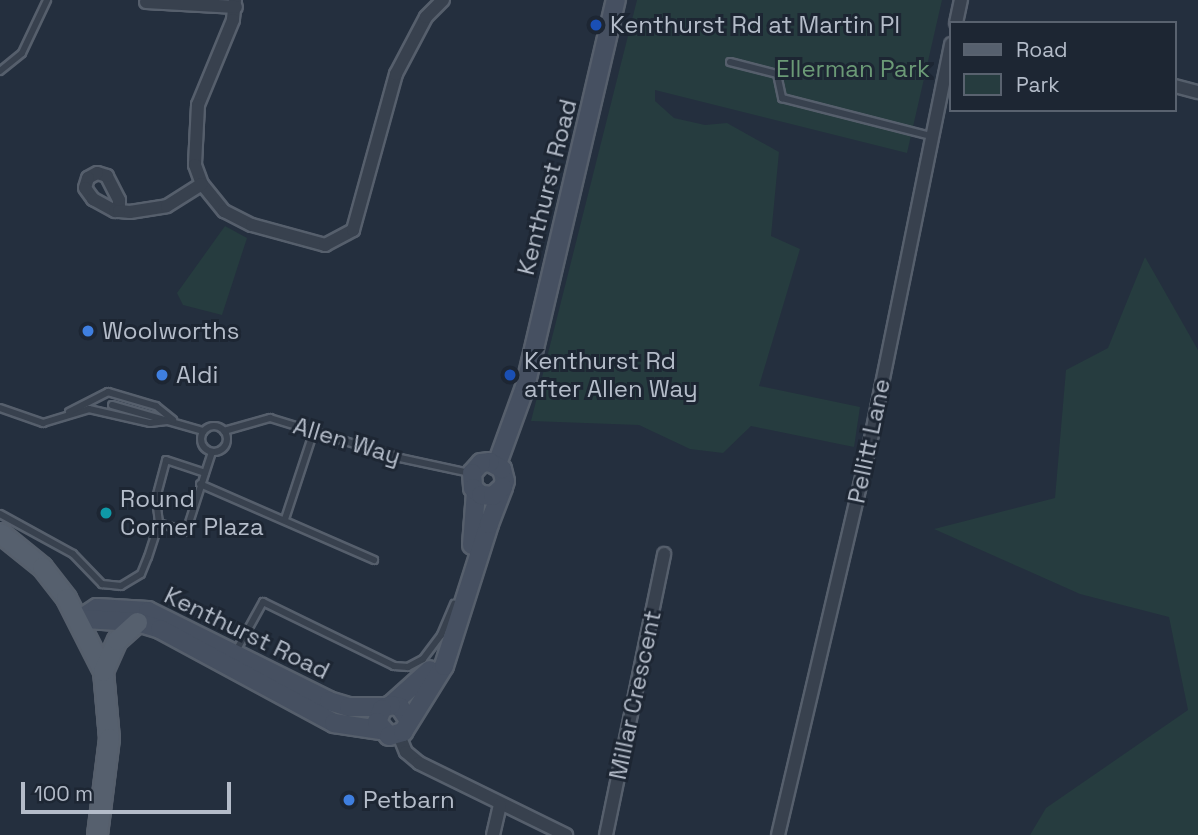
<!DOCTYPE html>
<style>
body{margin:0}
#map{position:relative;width:1198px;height:835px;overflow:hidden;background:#242f3e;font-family:"Space Grotesk",sans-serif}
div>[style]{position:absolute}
.green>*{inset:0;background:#263c3f}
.roads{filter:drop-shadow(2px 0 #565f6c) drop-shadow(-2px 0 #565f6c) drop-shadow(0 2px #565f6c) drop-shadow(0 -2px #565f6c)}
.lane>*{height:6px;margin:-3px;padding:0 3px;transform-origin:3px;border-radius:3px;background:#38414e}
.lane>.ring{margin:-3px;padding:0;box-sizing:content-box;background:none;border:6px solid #38414e;border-radius:50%}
.street>*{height:12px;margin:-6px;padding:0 6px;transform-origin:6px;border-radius:6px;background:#38414e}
.secondary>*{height:18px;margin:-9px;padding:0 9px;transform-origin:9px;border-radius:9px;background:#465061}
.primary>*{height:19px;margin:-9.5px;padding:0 9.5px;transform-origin:9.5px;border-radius:9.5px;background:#56606e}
.dots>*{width:19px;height:19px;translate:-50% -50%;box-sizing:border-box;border:4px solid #1d2633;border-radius:50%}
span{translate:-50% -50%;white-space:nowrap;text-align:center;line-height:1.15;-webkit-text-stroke:6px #1d2633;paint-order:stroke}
.poi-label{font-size:24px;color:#b4bcc9}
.left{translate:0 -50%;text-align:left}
.park-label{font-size:24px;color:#6b9a76}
.street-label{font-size:24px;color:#b4bcc9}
.legend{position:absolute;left:949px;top:21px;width:228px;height:91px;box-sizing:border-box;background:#1d2633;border:2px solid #59626f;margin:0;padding:9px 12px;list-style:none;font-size:21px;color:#b4bcc9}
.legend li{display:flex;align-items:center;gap:14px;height:35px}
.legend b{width:35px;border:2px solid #59626f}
.scale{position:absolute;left:21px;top:782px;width:210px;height:32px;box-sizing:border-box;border:4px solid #b4bcc9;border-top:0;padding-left:9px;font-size:21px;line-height:24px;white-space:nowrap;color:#b4bcc9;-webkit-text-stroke:5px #1d2633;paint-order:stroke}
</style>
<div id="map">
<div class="green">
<i style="clip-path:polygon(637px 0,942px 0,907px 153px,655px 90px,655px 101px,674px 118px,705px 125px,727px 123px,779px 152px,771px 236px,800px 249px,759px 386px,860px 407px,854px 447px,751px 426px,723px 453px,690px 449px,639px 425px,531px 421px)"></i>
<i style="clip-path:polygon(225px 226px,247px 238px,222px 315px,183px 305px,177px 293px)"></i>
<i style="clip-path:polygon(1145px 257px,1198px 350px,1198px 835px,1030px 835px,1046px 808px,1188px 710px,1169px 617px,1080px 594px,934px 529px,1055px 498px,1066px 370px,1108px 348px)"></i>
</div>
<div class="roads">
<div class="lane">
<i style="left:730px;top:62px;width:49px;rotate:14.3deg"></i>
<i style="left:777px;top:74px;width:25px;rotate:78deg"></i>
<i style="left:782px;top:98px;width:154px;rotate:14.3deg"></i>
<i style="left:0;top:71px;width:28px;rotate:-39deg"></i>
<i style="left:22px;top:53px;width:59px;rotate:-64.7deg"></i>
<i style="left:112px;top:405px;width:95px;rotate:15.9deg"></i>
<i style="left:0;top:408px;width:46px;rotate:19.2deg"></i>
<i style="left:43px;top:423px;width:48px;rotate:-16.9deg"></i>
<i style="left:89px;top:409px;width:63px;rotate:12.9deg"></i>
<i style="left:150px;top:423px;width:23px;rotate:-7deg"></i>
<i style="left:69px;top:412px;width:44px;rotate:-27.1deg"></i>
<i style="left:108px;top:392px;width:50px;rotate:16.3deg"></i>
<i style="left:156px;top:406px;width:22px;rotate:39deg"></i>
<i class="ring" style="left:201px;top:426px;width:20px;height:20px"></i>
<i style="left:224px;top:431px;width:48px;rotate:-15.8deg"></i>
<i style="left:270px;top:418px;width:136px;rotate:17.1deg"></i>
<i style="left:400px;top:458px;width:72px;rotate:12.1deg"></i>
<i style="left:200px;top:484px;width:190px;rotate:23.6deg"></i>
<i style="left:0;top:514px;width:83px;rotate:28.7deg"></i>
<i style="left:73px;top:554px;width:42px;rotate:46deg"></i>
<i style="left:102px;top:584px;width:19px;rotate:6deg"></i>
<i style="left:121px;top:586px;width:23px;rotate:-31deg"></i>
<i style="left:141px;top:574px;width:18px;rotate:-68deg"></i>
<i style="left:148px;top:557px;width:36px;rotate:-72deg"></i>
<i style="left:159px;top:523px;width:25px;rotate:-97deg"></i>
<i style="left:156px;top:498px;width:39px;rotate:-75deg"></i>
<i style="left:166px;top:460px;width:41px;rotate:18.4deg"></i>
<i style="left:285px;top:519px;width:93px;rotate:-71.8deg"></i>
<i style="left:159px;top:523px;width:28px;rotate:18deg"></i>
<i style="left:186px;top:532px;width:84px;rotate:-72deg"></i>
<i style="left:236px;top:651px;width:56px;rotate:-61.1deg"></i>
<i style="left:263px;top:602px;width:146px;rotate:26deg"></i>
<i style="left:394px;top:666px;width:14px;rotate:4deg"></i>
<i style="left:408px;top:667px;width:17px;rotate:-28deg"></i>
<i style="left:423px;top:659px;width:30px;rotate:-53deg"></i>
<i style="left:441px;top:635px;width:34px;rotate:-67deg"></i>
</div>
<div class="street">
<i style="left:235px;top:0;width:20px;rotate:96deg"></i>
<i style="left:233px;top:20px;width:92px;rotate:112.4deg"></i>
<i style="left:198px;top:105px;width:60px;rotate:92.9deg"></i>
<i style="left:195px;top:165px;width:20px;rotate:70deg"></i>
<i style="left:202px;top:184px;width:35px;rotate:51deg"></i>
<i style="left:224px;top:211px;width:31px;rotate:27deg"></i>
<i style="left:252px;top:225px;width:76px;rotate:15.3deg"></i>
<i style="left:325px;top:245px;width:32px;rotate:-28deg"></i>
<i style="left:353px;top:230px;width:162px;rotate:-74.6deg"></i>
<i style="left:396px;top:74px;width:64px;rotate:-62.2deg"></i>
<i style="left:426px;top:17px;width:24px;rotate:-45deg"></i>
<i style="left:146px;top:2px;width:90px;rotate:3.2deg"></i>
<i style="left:956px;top:23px;width:24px;rotate:-78deg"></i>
<i style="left:1175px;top:86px;width:24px;rotate:15deg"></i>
<i style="left:119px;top:211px;width:11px;rotate:-90deg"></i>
<i style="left:119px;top:200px;width:27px;rotate:-117deg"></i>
<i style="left:107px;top:176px;width:10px;rotate:-163deg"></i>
<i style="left:97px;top:173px;width:10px;rotate:151deg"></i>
<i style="left:88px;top:178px;width:10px;rotate:107deg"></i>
<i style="left:85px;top:188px;width:14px;rotate:54deg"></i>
<i style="left:93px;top:199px;width:25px;rotate:29deg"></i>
<i style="left:115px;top:211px;width:4px"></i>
<i style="left:119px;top:211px;width:11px;rotate:5deg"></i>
<i style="left:130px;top:212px;width:37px;rotate:-9deg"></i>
<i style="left:167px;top:206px;width:41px;rotate:-32.2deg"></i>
<i style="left:399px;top:735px;width:18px;rotate:68deg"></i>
<i style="left:406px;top:752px;width:17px;rotate:40deg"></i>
<i style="left:419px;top:763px;width:164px;rotate:26.1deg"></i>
<i style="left:493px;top:835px;width:31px;rotate:-77deg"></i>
<i style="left:606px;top:835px;width:287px;rotate:-78.3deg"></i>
<i style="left:778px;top:835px;width:413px;rotate:-76.8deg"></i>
<i style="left:872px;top:433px;width:397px;rotate:-78.5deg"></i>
</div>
<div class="secondary">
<i style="left:497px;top:464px;width:82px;rotate:-70deg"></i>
<i style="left:525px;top:387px;width:398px;rotate:-76.8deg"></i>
<i style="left:472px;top:545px;width:53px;rotate:-85.7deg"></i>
<i style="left:80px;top:619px;width:20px;rotate:-33deg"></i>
<i style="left:97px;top:608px;width:51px;rotate:3.4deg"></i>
<i style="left:148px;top:611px;width:202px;rotate:26.4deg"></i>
<i style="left:329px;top:701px;width:21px;rotate:17deg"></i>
<i style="left:349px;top:707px;width:36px"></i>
<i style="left:84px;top:619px;width:53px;rotate:3.2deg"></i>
<i style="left:137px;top:622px;width:24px;rotate:17deg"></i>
<i style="left:160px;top:629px;width:198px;rotate:28.4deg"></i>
<i style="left:334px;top:723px;width:47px;rotate:8.7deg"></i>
<i style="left:391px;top:705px;width:52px;rotate:-41.9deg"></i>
<i style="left:408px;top:719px;width:14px;rotate:-124deg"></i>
<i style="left:400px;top:707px;width:9px;rotate:-167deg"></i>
<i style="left:391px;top:705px;width:10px;rotate:156deg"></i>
<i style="left:382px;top:709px;width:14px;rotate:111deg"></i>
<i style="left:377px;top:722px;width:18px;rotate:49deg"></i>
<i style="left:389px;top:736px;width:15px;rotate:-16deg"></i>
<i style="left:403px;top:732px;width:78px;rotate:-58.2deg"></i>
<i style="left:444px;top:666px;width:149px;rotate:-72.4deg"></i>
<i style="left:489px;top:524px;width:40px;rotate:-69deg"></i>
<i style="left:503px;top:487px;width:6px;rotate:-72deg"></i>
<i style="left:505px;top:481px;width:12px;rotate:-104deg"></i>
<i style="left:502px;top:469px;width:14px;rotate:-150deg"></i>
<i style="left:490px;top:462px;width:9px;rotate:174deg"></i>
<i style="left:481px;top:463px;width:13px;rotate:132deg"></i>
<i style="left:472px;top:473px;width:15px;rotate:86deg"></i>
<i style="left:473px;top:488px;width:11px;rotate:41deg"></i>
<i style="left:481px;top:495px;width:12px;rotate:5deg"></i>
<i style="left:493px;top:496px;width:13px;rotate:-42deg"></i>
</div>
<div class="primary">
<i style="left:0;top:533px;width:54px;rotate:39deg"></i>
<i style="left:42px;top:567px;width:39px;rotate:52deg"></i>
<i style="left:66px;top:598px;width:82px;rotate:63.1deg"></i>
<i style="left:103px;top:671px;width:67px;rotate:84.9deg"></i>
<i style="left:109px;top:738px;width:98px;rotate:97.1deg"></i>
<i style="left:103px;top:671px;width:34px;rotate:-66deg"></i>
<i style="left:117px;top:640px;width:27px;rotate:-42deg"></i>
</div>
</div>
<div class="dots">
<i style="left:596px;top:25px;background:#1a4fb4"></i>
<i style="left:88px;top:331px;background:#3f7fe0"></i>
<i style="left:162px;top:375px;background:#3f7fe0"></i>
<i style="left:510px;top:375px;background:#1a4fb4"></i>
<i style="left:106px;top:513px;background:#0f9aa8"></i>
<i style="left:349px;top:800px;background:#3f7fe0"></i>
</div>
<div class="poi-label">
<span class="left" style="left:610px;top:25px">Kenthurst Rd at Martin Pl</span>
<span class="left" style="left:102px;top:331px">Woolworths</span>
<span class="left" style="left:524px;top:375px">Kenthurst Rd<br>after Allen Way</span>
<span class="left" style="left:176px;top:375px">Aldi</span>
<span class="left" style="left:120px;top:513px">Round<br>Corner Plaza</span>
<span class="left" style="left:363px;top:800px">Petbarn</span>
</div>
<div class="park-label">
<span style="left:853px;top:69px">Ellerman Park</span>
</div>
<div class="street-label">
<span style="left:547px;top:187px;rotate:-76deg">Kenthurst Road</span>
<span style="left:347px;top:441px;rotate:17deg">Allen Way</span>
<span style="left:869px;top:441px;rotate:-78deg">Pellitt Lane</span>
<span style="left:247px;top:633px;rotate:26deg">Kenthurst Road</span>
<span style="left:635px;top:695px;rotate:-78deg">Millar Crescent</span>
</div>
<ul class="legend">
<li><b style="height:9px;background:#56606e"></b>Road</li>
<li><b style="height:19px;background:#263c3f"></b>Park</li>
</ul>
<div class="scale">100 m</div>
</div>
